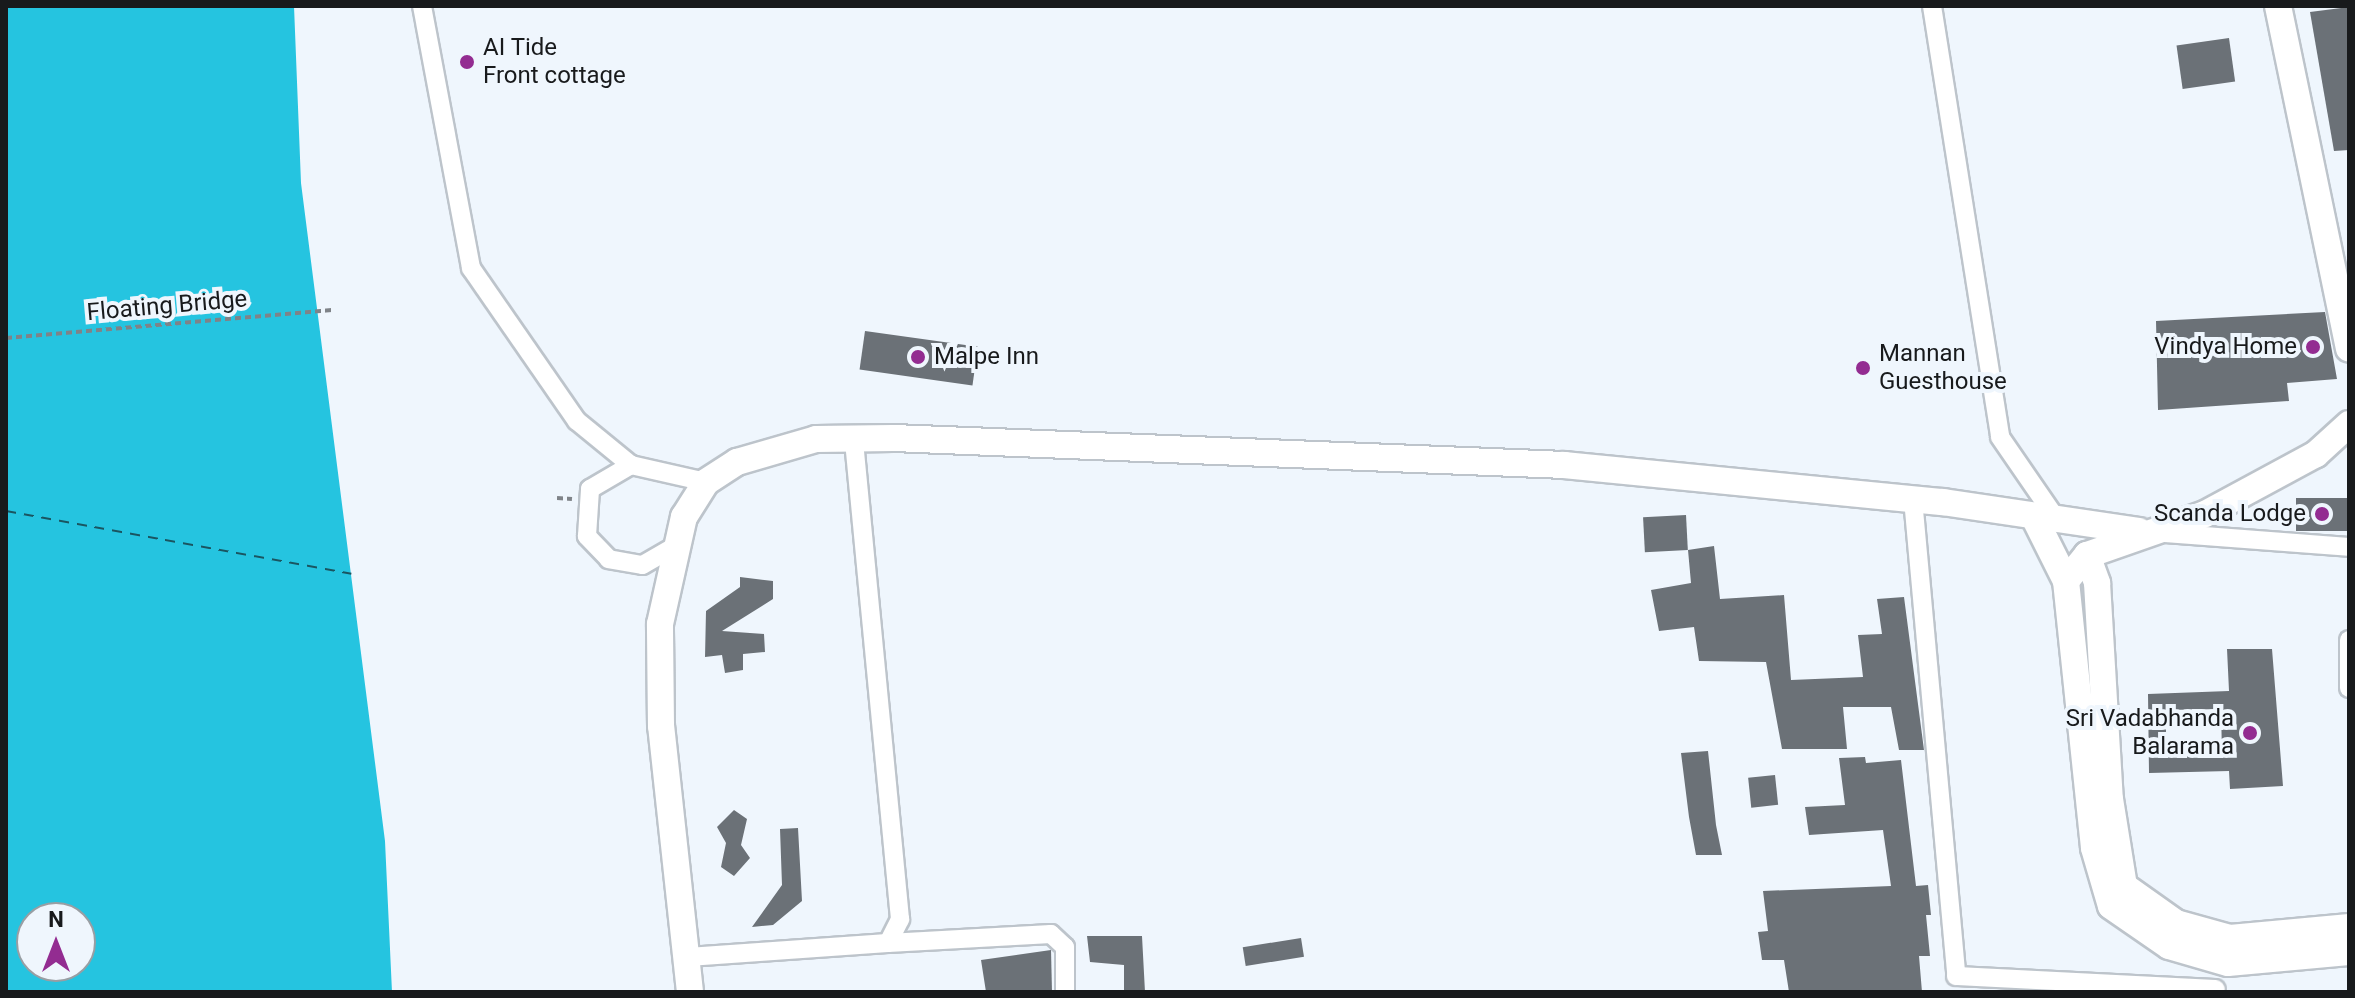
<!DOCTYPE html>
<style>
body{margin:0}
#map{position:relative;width:2355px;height:998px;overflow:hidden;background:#eff6fd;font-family:Roboto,sans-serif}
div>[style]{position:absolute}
.water>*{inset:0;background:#25c4e0}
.ferry>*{height:2px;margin-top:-1px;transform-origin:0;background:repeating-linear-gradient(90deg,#1a5561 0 10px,transparent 0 18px)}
.building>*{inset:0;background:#6b7177;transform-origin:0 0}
.path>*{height:4px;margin-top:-2px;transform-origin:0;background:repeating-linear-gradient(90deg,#7f8388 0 6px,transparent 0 10px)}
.roads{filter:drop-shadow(2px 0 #bdc4cb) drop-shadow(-2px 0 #bdc4cb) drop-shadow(0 2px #bdc4cb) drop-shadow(0 -2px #bdc4cb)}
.street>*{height:18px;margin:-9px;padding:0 9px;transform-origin:9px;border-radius:9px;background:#fff}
.secondary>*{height:26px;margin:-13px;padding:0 13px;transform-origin:13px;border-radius:13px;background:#fff}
.dots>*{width:22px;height:22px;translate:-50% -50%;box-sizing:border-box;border:4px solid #eff6fd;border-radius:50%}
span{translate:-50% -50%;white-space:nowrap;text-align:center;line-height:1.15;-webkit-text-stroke:8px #eff6fd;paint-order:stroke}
.poi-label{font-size:24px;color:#181a1c}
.left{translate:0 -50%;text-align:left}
.right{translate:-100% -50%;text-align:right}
.street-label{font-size:24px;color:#181a1c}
.frame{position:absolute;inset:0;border:8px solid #181a1c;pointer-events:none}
.north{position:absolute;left:16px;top:902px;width:80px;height:80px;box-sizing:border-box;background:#eff6fd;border:2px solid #999ea3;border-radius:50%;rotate:0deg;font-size:22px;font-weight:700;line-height:32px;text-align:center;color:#181a1c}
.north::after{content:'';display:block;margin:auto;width:28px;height:36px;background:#932c91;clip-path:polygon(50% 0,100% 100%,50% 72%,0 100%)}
</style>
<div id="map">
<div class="water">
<i style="clip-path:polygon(evenodd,6px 6px,294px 6px,301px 183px,385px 841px,392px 992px,6px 992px,6px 6px,32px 918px,80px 918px,80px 966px,32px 966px,32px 918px)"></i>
</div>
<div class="ferry">
<i style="left:6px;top:511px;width:351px;rotate:10.3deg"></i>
</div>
<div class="building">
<i style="clip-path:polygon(2349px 7px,2349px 150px,2334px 151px,2310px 12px)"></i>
<i style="left:2229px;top:38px;width:44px;height:53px;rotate:82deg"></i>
<i style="clip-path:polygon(2325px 312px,2337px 379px,2287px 383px,2289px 401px,2158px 410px,2156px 321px)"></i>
<i style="left:865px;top:331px;width:114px;height:39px;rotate:8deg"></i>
<i style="left:2296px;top:498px;width:52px;height:33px"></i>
<i style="left:1686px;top:515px;width:35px;height:43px;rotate:87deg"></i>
<i style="clip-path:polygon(1714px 546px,1720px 599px,1784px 595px,1791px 680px,1863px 677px,1858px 635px,1882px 634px,1877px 599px,1904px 597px,1924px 750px,1899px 750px,1891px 707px,1843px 707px,1847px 749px,1782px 749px,1766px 662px,1699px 661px,1694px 627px,1659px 631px,1651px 590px,1691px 583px,1688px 550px)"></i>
<i style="clip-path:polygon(740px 577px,773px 581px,773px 599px,722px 631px,764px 634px,765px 652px,743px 654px,743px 670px,725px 673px,722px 655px,705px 657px,706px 611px,740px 587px)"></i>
<i style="clip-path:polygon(evenodd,2227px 649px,2272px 649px,2283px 786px,2230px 789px,2229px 771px,2149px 773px,2148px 694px,2229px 691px,2227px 649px,2221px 709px,2222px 755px,2166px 756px,2166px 710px,2221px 709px)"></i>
<i style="clip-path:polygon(1708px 751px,1716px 825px,1722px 855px,1696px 855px,1689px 817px,1681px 753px)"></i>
<i style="clip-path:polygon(1865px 757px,1866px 763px,1901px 760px,1916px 886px,1928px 885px,1931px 915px,1926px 915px,1930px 956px,1919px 956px,1922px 992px,1789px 992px,1784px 960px,1762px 960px,1758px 932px,1768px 931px,1763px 891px,1891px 886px,1883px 830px,1809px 835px,1805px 807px,1845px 805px,1839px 758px)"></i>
<i style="left:1775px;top:775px;width:30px;height:27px;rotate:84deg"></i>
<i style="clip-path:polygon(734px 810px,747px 819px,741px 845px,750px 858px,734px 876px,721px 867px,726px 843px,717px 827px)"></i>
<i style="clip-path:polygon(798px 828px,802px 901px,773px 925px,752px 927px,782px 885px,780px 829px)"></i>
<i style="clip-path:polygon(1087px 936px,1142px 936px,1145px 992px,1124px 992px,1124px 965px,1090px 962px)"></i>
<i style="left:1301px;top:938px;width:19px;height:59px;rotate:81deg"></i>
<i style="clip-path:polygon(1051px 950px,1052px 992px,986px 992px,981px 960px)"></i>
</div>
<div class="path">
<i style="left:6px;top:338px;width:327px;rotate:-4.9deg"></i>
<i style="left:557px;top:498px;width:15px;rotate:4deg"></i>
</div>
<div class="roads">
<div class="street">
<i style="left:422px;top:6px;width:267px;rotate:79.4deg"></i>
<i style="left:471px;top:268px;width:186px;rotate:55.3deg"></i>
<i style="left:577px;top:421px;width:70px;rotate:39.2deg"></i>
<i style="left:1932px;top:6px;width:436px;rotate:81deg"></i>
<i style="left:2000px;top:437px;width:104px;rotate:55.5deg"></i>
<i style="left:1913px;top:499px;width:479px;rotate:84.8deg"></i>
<i style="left:1956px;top:976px;width:260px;rotate:2.9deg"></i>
<i style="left:2164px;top:533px;width:186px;rotate:4.3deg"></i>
<i style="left:672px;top:548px;width:34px;rotate:150deg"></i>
<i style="left:642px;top:565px;width:34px;rotate:-170deg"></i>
<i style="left:609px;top:559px;width:32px;rotate:-134deg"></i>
<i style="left:587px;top:536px;width:47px;rotate:-86.3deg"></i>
<i style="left:590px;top:489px;width:48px;rotate:-30.3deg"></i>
<i style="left:631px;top:465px;width:77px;rotate:12.8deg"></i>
<i style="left:2349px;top:640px;width:48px;rotate:90deg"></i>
<i style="left:888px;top:943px;width:163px;rotate:-3.2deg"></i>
<i style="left:1051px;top:934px;width:19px;rotate:43deg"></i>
<i style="left:1065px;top:947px;width:45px;rotate:90deg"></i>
<i style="left:688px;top:957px;width:200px;rotate:-4deg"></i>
<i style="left:888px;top:943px;width:27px;rotate:-63deg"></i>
<i style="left:900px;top:919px;width:482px;rotate:-95.5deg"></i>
</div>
<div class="secondary">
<i style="left:2278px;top:6px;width:350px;rotate:78.3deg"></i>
<i style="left:2349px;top:424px;width:45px;rotate:137.7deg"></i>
<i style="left:2316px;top:454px;width:126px;rotate:151.6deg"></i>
<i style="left:2205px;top:514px;width:125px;rotate:160.8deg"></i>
<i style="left:2087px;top:555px;width:33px;rotate:129deg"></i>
<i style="left:2066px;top:581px;width:268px;rotate:84deg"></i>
<i style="left:2094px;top:848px;width:60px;rotate:73.7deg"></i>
<i style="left:2111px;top:906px;width:70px;rotate:34.6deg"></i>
<i style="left:2169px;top:946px;width:61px;rotate:16.1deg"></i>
<i style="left:2228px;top:963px;width:121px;rotate:-5.2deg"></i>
<i style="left:2036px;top:521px;width:67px;rotate:63.4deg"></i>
<i style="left:2087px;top:555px;width:30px;rotate:70deg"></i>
<i style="left:2097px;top:583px;width:216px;rotate:86.6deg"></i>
<i style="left:2110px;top:799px;width:88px;rotate:80.9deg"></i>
<i style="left:2124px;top:886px;width:64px;rotate:35.4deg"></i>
<i style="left:2176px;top:923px;width:56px;rotate:15.5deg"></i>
<i style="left:2230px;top:938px;width:120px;rotate:-5.3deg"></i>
<i style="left:690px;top:992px;width:268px;rotate:-96.2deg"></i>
<i style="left:661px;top:726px;width:102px;rotate:-90.6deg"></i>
<i style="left:660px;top:624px;width:110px;rotate:-77.4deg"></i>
<i style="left:684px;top:517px;width:41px;rotate:-57.8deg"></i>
<i style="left:706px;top:482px;width:37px;rotate:-33deg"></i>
<i style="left:737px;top:462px;width:82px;rotate:-16.2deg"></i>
<i style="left:816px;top:439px;width:77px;rotate:-0.7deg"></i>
<i style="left:893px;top:438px;width:672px;rotate:2.3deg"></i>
<i style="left:1564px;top:465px;width:381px;rotate:5.6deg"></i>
<i style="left:1943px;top:502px;width:198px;rotate:8.4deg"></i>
</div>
</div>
<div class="dots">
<i style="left:467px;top:62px;background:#932c91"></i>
<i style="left:2313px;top:347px;background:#932c91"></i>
<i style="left:918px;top:357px;background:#932c91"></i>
<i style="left:1863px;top:368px;background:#932c91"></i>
<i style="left:2322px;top:514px;background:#932c91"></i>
<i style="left:2250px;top:733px;background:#932c91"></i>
</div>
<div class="poi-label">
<span class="left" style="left:483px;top:62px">AI Tide<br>Front cottage</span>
<span class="right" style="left:2297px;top:347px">Vindya Home</span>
<span class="left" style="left:1879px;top:368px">Mannan<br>Guesthouse</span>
<span class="left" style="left:934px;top:357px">Malpe Inn</span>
<span class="right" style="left:2306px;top:514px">Scanda Lodge</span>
<span class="right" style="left:2234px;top:733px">Sri Vadabhanda<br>Balarama</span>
</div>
<div class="street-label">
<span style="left:167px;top:306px;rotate:-5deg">Floating Bridge</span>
</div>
<div class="frame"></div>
<div class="north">N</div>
</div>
